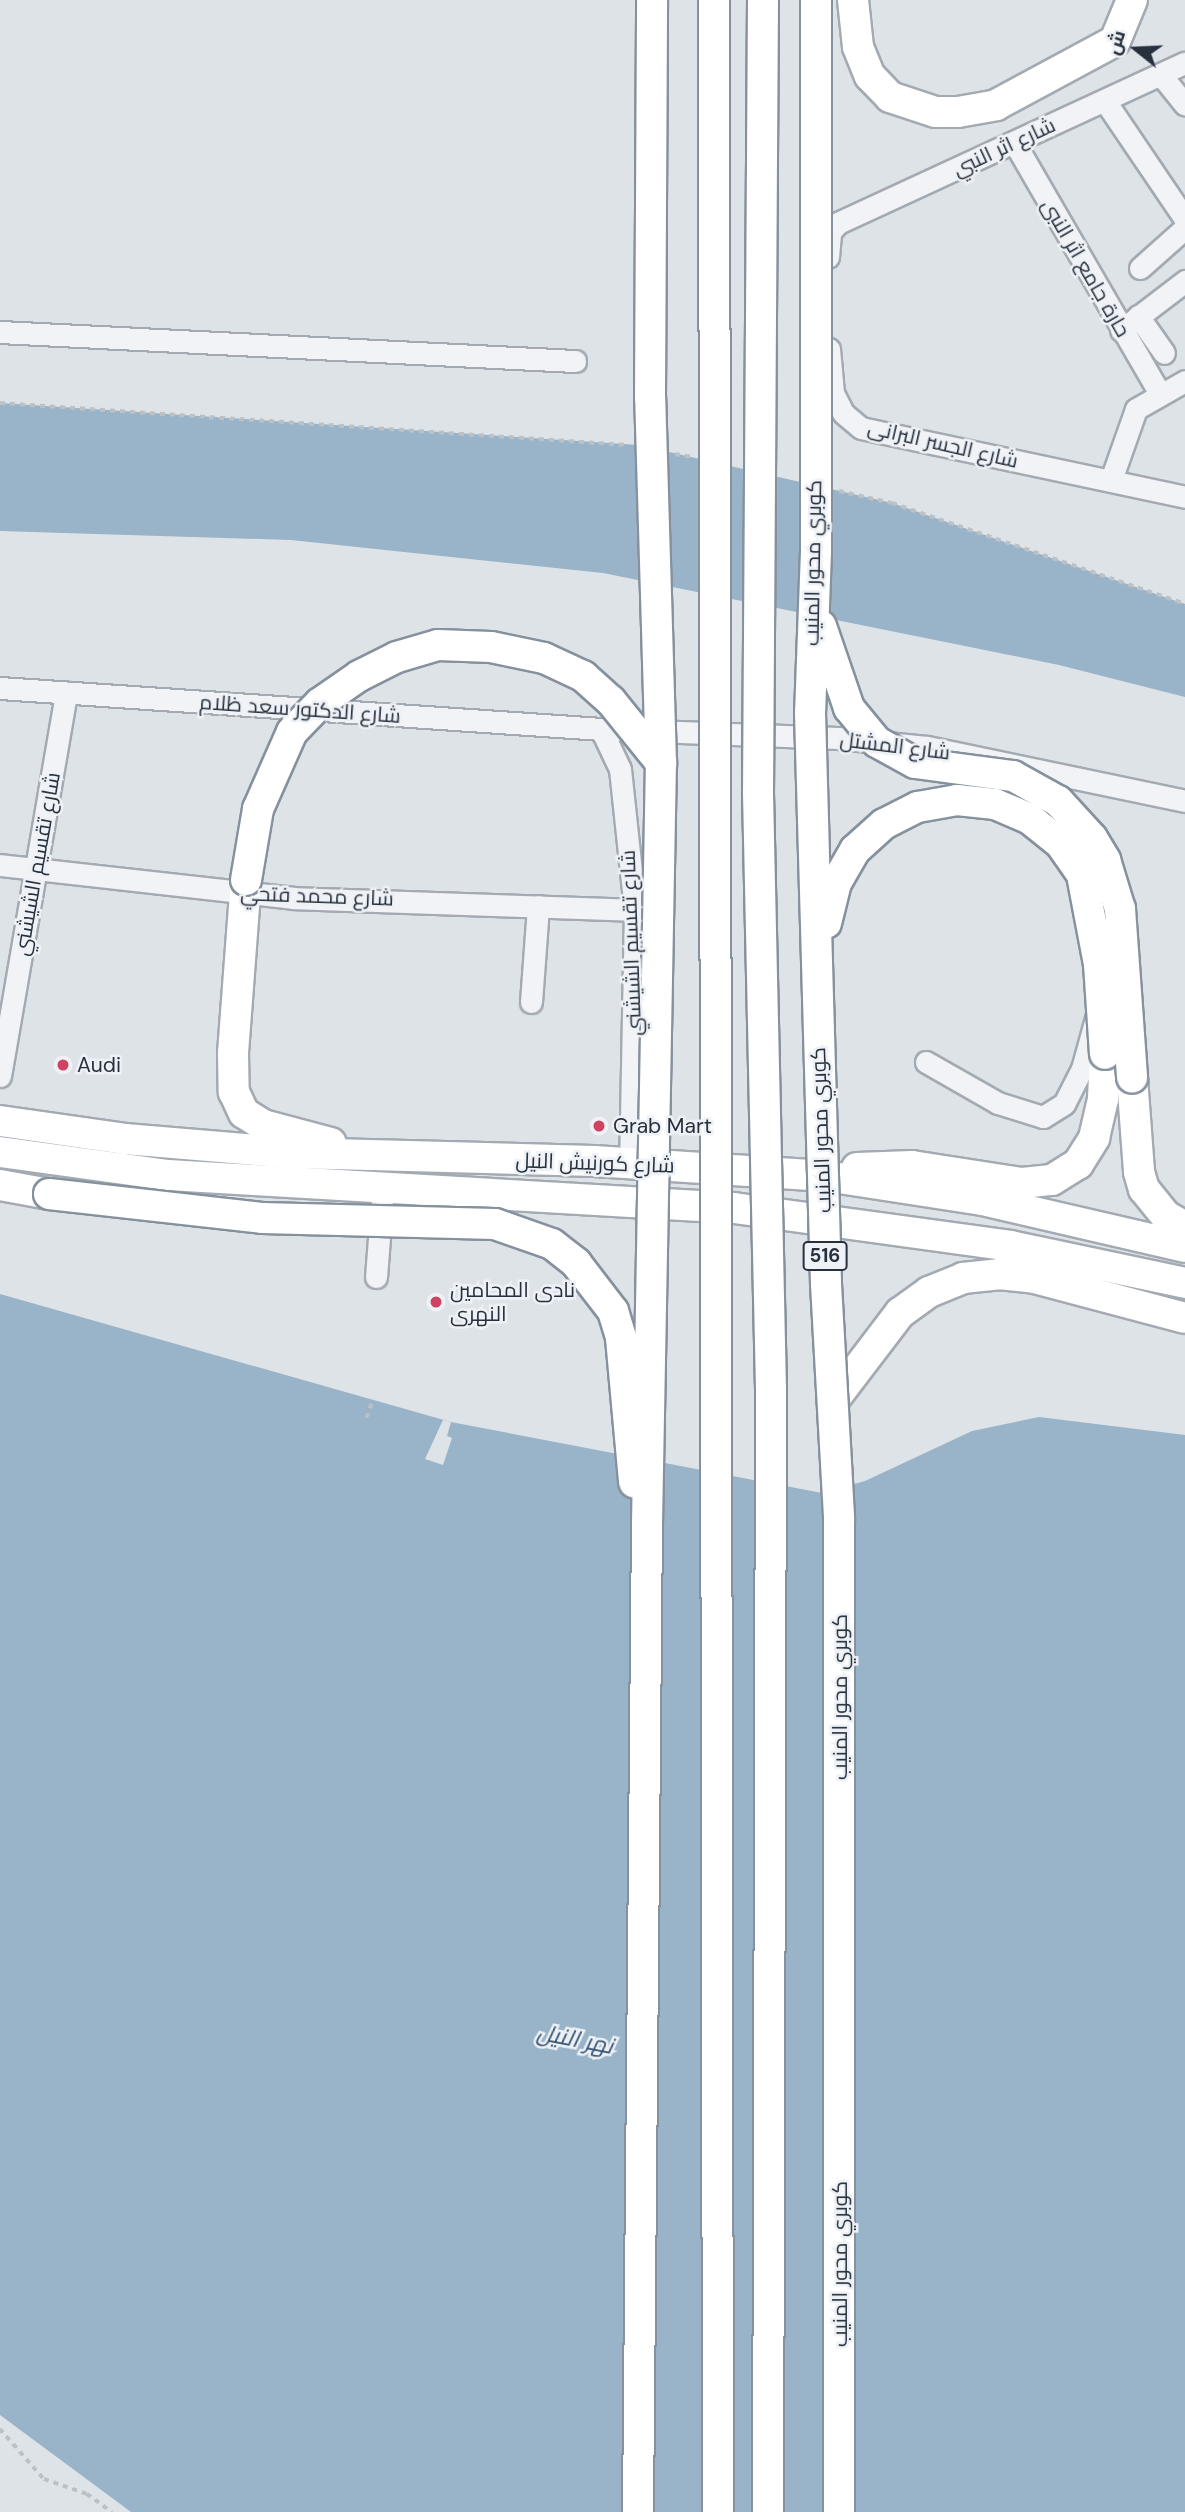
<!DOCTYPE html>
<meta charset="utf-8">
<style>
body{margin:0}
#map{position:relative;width:1185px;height:2512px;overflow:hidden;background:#dee3e8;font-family:"DM Sans",Cairo,sans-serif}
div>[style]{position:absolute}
.water>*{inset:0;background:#99b3c8}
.pier>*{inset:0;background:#dee3e8}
.path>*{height:3.5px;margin-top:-1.75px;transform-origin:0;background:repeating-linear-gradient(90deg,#bcc1c6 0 5px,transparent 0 10px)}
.roads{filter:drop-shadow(2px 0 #a3aab2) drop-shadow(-2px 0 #a3aab2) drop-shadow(0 2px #a3aab2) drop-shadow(0 -2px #a3aab2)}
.minor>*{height:21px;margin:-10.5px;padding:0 10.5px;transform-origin:10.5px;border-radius:10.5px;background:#f1f3f6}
.highway>*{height:30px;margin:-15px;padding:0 15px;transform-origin:15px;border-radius:15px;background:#fff}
.bridges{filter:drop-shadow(2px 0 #86919e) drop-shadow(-2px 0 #86919e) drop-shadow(0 2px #86919e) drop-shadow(0 -2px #86919e)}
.highway-bridge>*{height:30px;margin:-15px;padding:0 15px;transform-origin:15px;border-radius:15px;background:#fff}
.dots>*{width:19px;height:19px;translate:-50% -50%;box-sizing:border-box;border:4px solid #eef1f5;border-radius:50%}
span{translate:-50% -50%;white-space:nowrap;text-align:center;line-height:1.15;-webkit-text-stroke:5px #eef1f5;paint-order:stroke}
.shield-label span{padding:2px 5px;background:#eef1f5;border:2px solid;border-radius:5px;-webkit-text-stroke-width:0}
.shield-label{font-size:19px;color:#27313e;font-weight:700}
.street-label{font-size:21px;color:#27313e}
.poi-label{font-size:21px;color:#27313e}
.left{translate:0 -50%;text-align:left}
.water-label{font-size:23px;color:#325372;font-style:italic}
.north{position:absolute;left:1101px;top:14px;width:70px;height:70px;-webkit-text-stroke:5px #eef1f5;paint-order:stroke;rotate:288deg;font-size:19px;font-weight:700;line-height:28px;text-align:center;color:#27313e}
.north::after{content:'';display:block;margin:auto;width:24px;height:32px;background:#27313e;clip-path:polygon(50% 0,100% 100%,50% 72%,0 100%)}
</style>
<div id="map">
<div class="water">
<i style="clip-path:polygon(0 403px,639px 445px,892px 503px,1185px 604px,1185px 697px,1059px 665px,603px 573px,291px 540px,0 531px)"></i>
<i style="clip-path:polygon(0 1294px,451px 1422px,822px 1493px,865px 1481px,972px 1431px,1039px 1417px,1185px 1435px,1185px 2512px,131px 2512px,0 2415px)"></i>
</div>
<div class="pier">
<i style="clip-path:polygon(443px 1420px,451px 1422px,447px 1436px,452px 1438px,443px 1465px,425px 1459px)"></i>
</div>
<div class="path">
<i style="left:0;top:403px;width:628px;rotate:3.83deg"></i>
<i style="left:675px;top:454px;width:17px;rotate:10deg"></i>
<i style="left:839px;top:491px;width:54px;rotate:12.8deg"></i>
<i style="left:892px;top:503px;width:310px;rotate:19deg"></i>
<i style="left:366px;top:1418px;width:19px;rotate:-69deg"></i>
<i style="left:0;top:2429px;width:67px;rotate:48.7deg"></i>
<i style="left:44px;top:2479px;width:46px;rotate:19.2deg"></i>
<i style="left:87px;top:2494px;width:31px;rotate:36deg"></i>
</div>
<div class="roads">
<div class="minor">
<i style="left:1161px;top:75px;width:38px;rotate:51deg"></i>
<i style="left:1105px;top:101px;width:143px;rotate:55.9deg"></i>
<i style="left:1014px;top:142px;width:291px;rotate:59.9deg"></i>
<i style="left:828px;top:257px;width:25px;rotate:-85deg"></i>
<i style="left:830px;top:232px;width:12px;rotate:-48deg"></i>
<i style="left:838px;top:223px;width:382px;rotate:-24.8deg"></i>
<i style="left:1140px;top:268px;width:60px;rotate:-41.6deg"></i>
<i style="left:1138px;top:316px;width:45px;rotate:54.9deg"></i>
<i style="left:1121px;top:330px;width:81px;rotate:-37.4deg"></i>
<i style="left:0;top:332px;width:576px;rotate:2.89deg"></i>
<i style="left:829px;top:349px;width:44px;rotate:84.8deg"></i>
<i style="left:833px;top:393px;width:22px;rotate:63deg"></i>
<i style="left:843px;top:413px;width:23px;rotate:40deg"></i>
<i style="left:861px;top:428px;width:331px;rotate:12deg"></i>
<i style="left:1111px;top:480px;width:75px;rotate:-70.6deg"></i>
<i style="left:1136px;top:409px;width:56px;rotate:-29.7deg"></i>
<i style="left:0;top:688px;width:602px;rotate:3.9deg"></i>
<i style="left:601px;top:729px;width:237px;rotate:2.2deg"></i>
<i style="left:838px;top:738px;width:89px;rotate:5.8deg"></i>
<i style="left:927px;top:747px;width:264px;rotate:11.8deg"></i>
<i style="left:601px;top:729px;width:44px;rotate:64.6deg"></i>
<i style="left:620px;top:769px;width:142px;rotate:83.9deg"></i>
<i style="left:635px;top:910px;width:252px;rotate:91.1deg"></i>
<i style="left:0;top:865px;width:295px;rotate:6.4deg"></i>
<i style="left:293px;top:898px;width:342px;rotate:2deg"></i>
<i style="left:531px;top:1002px;width:96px;rotate:-85.8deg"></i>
<i style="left:926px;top:1062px;width:83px;rotate:29.7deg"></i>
<i style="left:998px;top:1103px;width:47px;rotate:17.3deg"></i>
<i style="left:1043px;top:1117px;width:25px;rotate:-32deg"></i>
<i style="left:1064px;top:1104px;width:39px;rotate:-63deg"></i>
<i style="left:1082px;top:1069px;width:53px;rotate:-74.6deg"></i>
<i style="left:0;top:1076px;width:389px;rotate:-80.2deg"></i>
<i style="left:376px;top:1277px;width:91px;rotate:-85.6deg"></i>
</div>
<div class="highway">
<i style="left:853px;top:0;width:47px;rotate:83.9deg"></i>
<i style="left:858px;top:47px;width:31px;rotate:68deg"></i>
<i style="left:870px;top:76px;width:29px;rotate:46deg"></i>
<i style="left:890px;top:97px;width:47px;rotate:18.4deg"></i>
<i style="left:935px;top:112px;width:23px"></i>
<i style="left:958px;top:112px;width:39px;rotate:-10deg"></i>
<i style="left:996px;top:105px;width:135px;rotate:-28.3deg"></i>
<i style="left:1115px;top:41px;width:44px;rotate:-67.5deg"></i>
<i style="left:246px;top:880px;width:173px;rotate:94.3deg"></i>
<i style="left:233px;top:1053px;width:39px;rotate:89deg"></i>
<i style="left:234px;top:1092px;width:23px;rotate:65deg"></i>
<i style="left:244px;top:1113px;width:22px;rotate:32deg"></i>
<i style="left:263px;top:1125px;width:70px;rotate:14.8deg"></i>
<i style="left:1132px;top:1078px;width:94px;rotate:85.7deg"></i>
<i style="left:1139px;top:1172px;width:18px;rotate:74deg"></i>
<i style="left:1144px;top:1189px;width:35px;rotate:51deg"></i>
<i style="left:1166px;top:1216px;width:22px;rotate:30deg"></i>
<i style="left:0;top:1121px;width:126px;rotate:8.2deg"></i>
<i style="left:125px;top:1139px;width:168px;rotate:4.8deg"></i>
<i style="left:292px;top:1153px;width:302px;rotate:1.5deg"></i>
<i style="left:594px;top:1161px;width:232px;rotate:3.7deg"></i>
<i style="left:826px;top:1176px;width:158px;rotate:8.7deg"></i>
<i style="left:982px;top:1200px;width:208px;rotate:13deg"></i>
<i style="left:0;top:1152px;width:170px;rotate:7.8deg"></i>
<i style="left:168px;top:1175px;width:567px;rotate:3.34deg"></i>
<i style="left:734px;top:1208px;width:279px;rotate:7.8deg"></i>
<i style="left:1010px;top:1246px;width:179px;rotate:11.9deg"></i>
<i style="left:857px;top:1168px;width:55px;rotate:-2.1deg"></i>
<i style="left:912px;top:1166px;width:111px;rotate:8.8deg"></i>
<i style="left:1022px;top:1183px;width:30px;rotate:-6deg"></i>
<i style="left:1052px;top:1180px;width:31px;rotate:-32deg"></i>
<i style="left:1078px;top:1164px;width:31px;rotate:-58deg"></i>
<i style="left:1094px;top:1138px;width:40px;rotate:-77deg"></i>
<i style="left:1103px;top:1099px;width:45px;rotate:-87.5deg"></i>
<i style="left:0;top:1185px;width:50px;rotate:10.4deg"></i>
<i style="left:836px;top:1397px;width:106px;rotate:-52.7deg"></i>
<i style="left:900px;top:1313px;width:36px;rotate:-36deg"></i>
<i style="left:929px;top:1292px;width:37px;rotate:-22deg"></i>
<i style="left:963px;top:1278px;width:36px;rotate:-6deg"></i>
<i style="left:999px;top:1274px;width:36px;rotate:6deg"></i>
<i style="left:1035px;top:1278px;width:155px;rotate:14.9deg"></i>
</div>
</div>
<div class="bridges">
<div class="highway-bridge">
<i style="left:714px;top:0;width:2512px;rotate:89.91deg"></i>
<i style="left:763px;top:0;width:793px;rotate:90.36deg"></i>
<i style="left:758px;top:793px;width:595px;rotate:88.75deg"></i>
<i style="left:771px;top:1388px;width:1124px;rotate:90.15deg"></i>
<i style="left:816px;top:0;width:551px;rotate:90deg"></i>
<i style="left:816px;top:551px;width:162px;rotate:92.1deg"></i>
<i style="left:810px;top:713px;width:571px;rotate:88.39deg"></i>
<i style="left:826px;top:1284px;width:234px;rotate:86.8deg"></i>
<i style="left:839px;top:1518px;width:994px;rotate:90deg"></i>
<i style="left:821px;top:626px;width:87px;rotate:71.1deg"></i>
<i style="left:849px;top:708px;width:44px;rotate:50.5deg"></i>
<i style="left:877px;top:742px;width:43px;rotate:28.9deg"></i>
<i style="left:915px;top:763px;width:99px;rotate:7.6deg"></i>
<i style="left:1013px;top:776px;width:51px;rotate:29.1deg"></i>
<i style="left:1058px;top:801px;width:50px;rotate:47.4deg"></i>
<i style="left:1092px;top:838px;width:26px;rotate:59deg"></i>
<i style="left:1105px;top:860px;width:51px;rotate:73deg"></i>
<i style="left:1120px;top:909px;width:169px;rotate:85.9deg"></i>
<i style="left:246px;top:880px;width:72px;rotate:-80.4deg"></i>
<i style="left:258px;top:809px;width:84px;rotate:-66.2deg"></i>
<i style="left:292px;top:732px;width:40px;rotate:-46deg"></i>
<i style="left:320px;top:703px;width:47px;rotate:-34.7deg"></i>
<i style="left:359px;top:676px;width:42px;rotate:-26.6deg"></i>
<i style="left:397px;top:657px;width:43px;rotate:-16.3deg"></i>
<i style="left:438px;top:645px;width:53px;rotate:2.2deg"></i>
<i style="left:491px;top:647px;width:54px;rotate:11.7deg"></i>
<i style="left:544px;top:658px;width:43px;rotate:24.8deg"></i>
<i style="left:583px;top:676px;width:38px;rotate:42deg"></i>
<i style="left:611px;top:701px;width:80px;rotate:51.1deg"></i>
<i style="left:826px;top:923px;width:41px;rotate:-76deg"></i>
<i style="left:836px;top:883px;width:38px;rotate:-60deg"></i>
<i style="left:855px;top:850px;width:39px;rotate:-42deg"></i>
<i style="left:884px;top:824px;width:38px;rotate:-27deg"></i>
<i style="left:918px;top:807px;width:40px;rotate:-10deg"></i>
<i style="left:957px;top:800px;width:38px;rotate:6deg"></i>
<i style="left:995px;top:804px;width:38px;rotate:23deg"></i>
<i style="left:1030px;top:819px;width:38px;rotate:39deg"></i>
<i style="left:1060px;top:843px;width:39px;rotate:55deg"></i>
<i style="left:1082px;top:875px;width:91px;rotate:79.2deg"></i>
<i style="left:1099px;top:964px;width:90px;rotate:86.2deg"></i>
<i style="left:49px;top:1194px;width:214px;rotate:6.4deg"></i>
<i style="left:262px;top:1218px;width:233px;rotate:1.5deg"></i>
<i style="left:495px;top:1224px;width:60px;rotate:19.3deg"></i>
<i style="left:552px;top:1244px;width:31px;rotate:38deg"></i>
<i style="left:576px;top:1263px;width:61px;rotate:52.4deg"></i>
<i style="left:613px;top:1311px;width:28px;rotate:73deg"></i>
<i style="left:621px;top:1338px;width:145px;rotate:84.8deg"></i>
<i style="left:638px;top:2512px;width:988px;rotate:-89.48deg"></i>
<i style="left:647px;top:1524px;width:761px;rotate:-88.95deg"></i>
<i style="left:661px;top:763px;width:366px;rotate:-91.7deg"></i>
<i style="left:650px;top:397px;width:397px;rotate:-89.7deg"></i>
</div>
</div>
<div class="dots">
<i style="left:63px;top:1065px;background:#cd4361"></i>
<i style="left:599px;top:1126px;background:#cd4361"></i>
<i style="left:436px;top:1302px;background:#cd4361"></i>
</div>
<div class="shield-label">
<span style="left:825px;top:1256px">516</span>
</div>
<div class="street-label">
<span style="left:1004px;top:147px;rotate:-25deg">شارع اثر النبي</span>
<span style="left:1086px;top:268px;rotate:60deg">حارة جامع اثر النبى</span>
<span style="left:943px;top:444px;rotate:13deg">شارع الجسر البرانى</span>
<span style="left:813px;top:563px;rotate:-89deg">كوبري محور المنيب</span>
<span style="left:300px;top:709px;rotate:4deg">شارع الدكتور سعد ظلام</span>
<span style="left:895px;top:746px;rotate:7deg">شارع المشتل</span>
<span style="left:37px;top:864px;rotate:-80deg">شارع تقسيم الشيشني</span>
<span style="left:317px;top:896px;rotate:2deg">شارع محمد فتحي</span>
<span style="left:631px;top:943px;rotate:-92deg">شارع تقسيم الشيشني</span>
<span style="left:821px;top:1130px;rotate:-92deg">كوبري محور المنيب</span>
<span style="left:595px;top:1163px;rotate:2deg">شارع كورنيش النيل</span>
<span style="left:840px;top:1697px;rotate:-90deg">كوبري محور المنيب</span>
<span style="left:840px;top:2264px;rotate:-90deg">كوبري محور المنيب</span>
</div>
<div class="poi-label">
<span class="left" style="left:77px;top:1065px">Audi</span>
<span class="left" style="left:613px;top:1126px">Grab Mart</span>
<span class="left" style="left:450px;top:1302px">نادى المحامين<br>النهرى</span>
</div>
<div class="water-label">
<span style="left:575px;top:2039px;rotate:11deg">نهر النيل</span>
</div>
<div class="north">ش</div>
</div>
